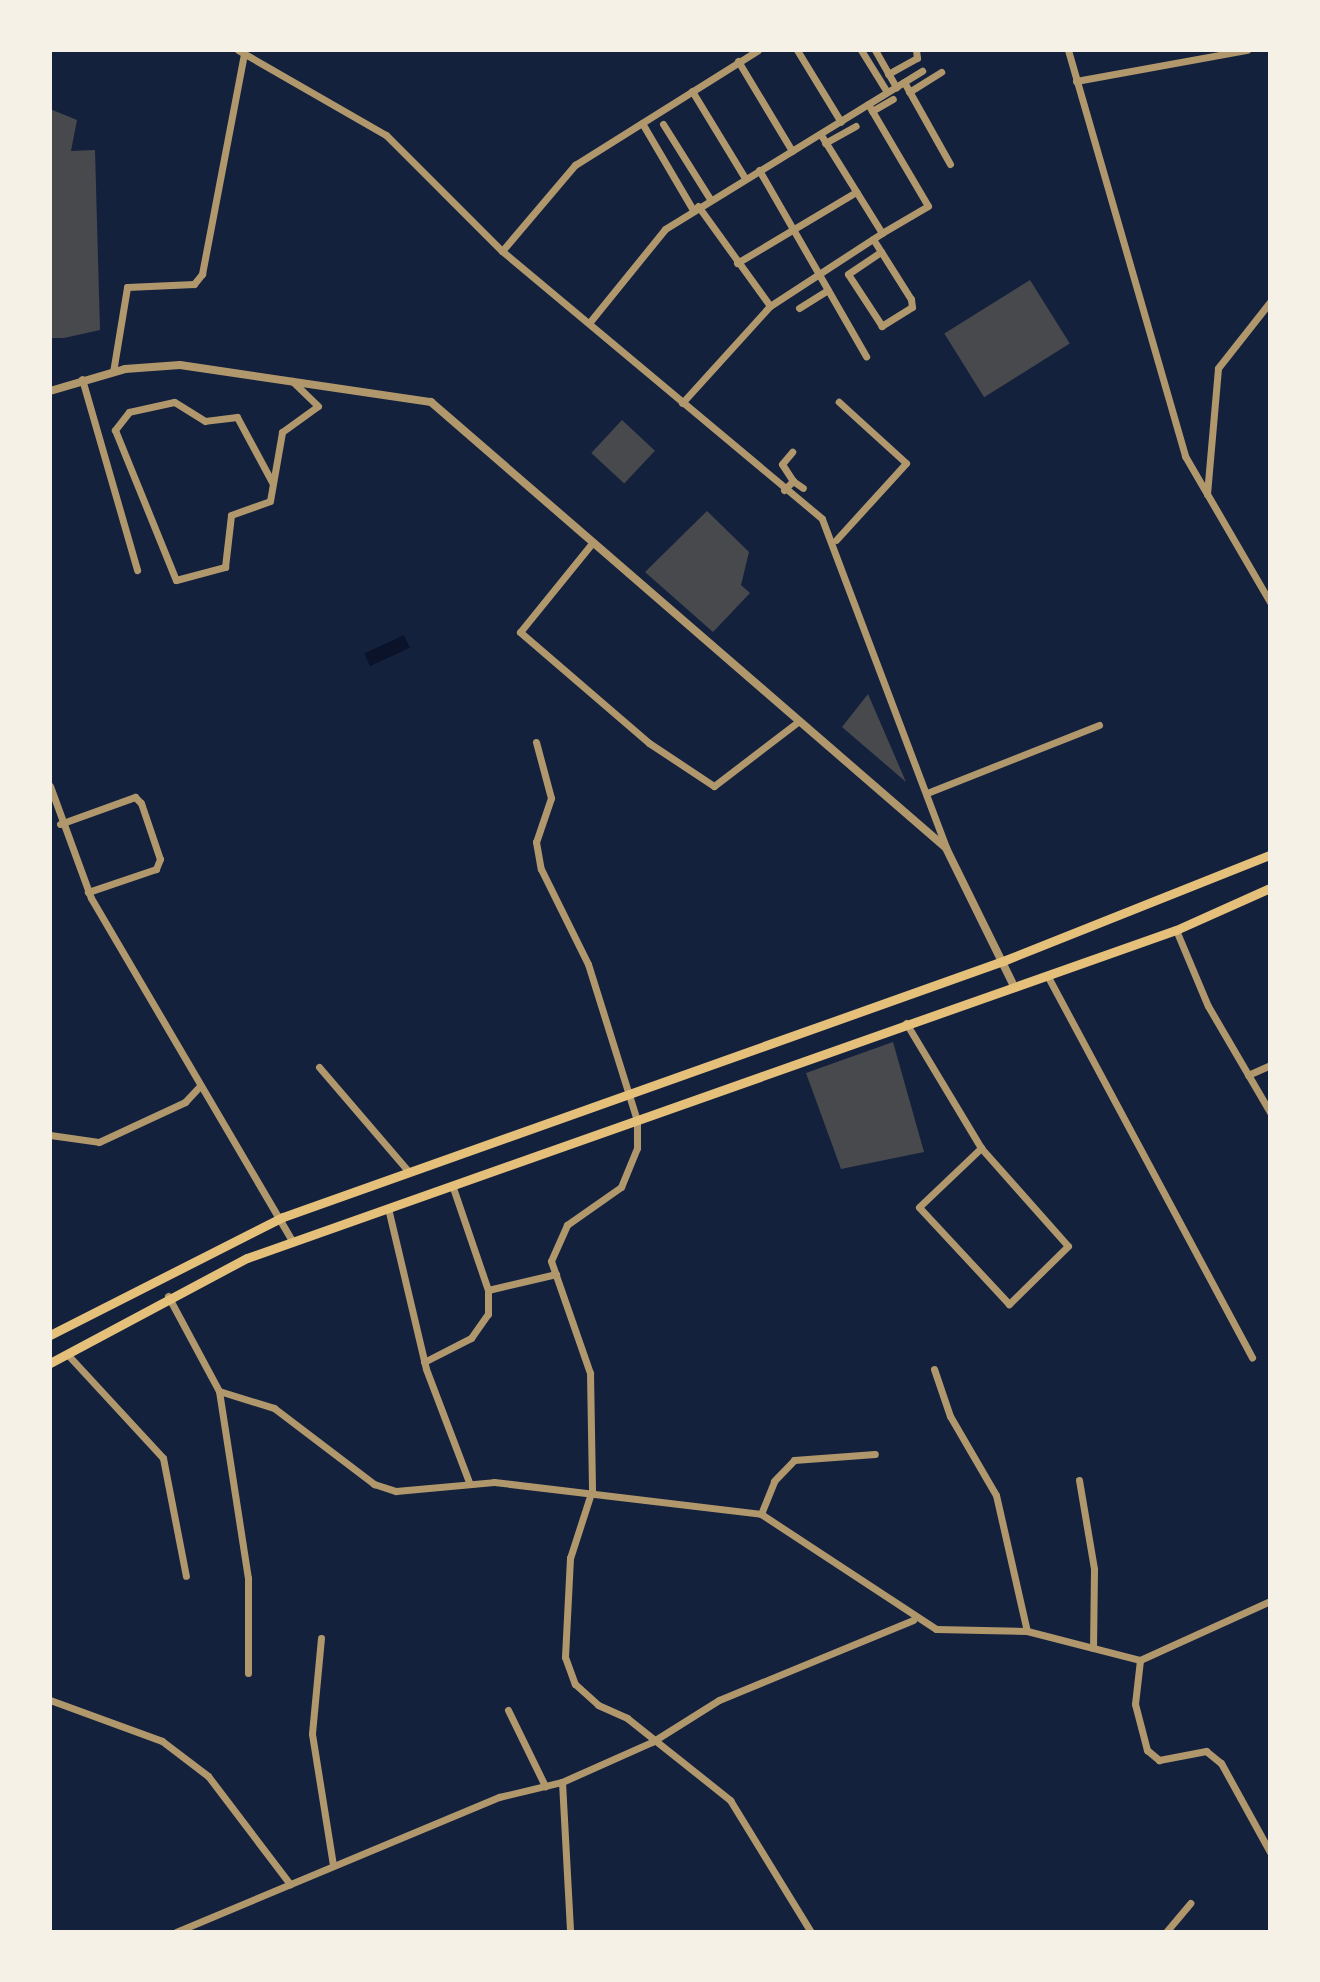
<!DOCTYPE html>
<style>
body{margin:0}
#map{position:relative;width:1320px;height:1982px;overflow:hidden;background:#14213d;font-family:Rubik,sans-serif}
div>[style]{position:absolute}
.water>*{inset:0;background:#0b132b;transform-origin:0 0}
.building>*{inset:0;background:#48494c;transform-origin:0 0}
.minor>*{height:7px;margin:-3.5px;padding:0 3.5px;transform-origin:3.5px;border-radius:3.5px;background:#b1986c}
.tertiary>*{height:8px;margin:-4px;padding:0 4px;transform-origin:4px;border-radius:4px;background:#b1986c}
.secondary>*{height:9px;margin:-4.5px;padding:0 4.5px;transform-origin:4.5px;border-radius:4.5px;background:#e5c07b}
span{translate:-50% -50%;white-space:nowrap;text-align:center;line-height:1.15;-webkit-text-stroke:6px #f6f1e7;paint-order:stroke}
.frame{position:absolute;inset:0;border:52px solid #f6f1e7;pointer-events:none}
</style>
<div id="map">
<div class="water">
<i style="left:404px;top:635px;width:14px;height:44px;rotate:65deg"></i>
</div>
<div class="building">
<i style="clip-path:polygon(50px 109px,77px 120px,71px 151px,95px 150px,100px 330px,64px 338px,50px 338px)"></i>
<i style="left:1030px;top:280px;width:75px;height:101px;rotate:58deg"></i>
<i style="left:622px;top:420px;width:45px;height:45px;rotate:43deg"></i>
<i style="clip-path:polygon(707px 511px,749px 552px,741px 585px,750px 593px,713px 632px,645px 572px)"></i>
<i style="clip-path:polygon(868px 694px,906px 782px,842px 727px)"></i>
<i style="clip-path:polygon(893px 1042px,924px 1152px,841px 1169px,806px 1073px)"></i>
</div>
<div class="minor">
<i style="left:238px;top:50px;width:171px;rotate:29.9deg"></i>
<i style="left:386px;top:135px;width:164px;rotate:45deg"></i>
<i style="left:502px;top:251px;width:417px;rotate:39.9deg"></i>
<i style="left:822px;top:519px;width:352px;rotate:69.3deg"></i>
<i style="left:797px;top:50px;width:84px;rotate:58.6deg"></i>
<i style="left:861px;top:50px;width:49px;rotate:58.2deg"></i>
<i style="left:875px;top:50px;width:43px;rotate:60.4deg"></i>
<i style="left:1068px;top:50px;width:423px;rotate:73.9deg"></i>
<i style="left:1185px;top:456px;width:169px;rotate:59.8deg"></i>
<i style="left:738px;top:61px;width:105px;rotate:59deg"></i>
<i style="left:888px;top:74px;width:33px;rotate:-29deg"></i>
<i style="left:917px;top:58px;width:8px;rotate:-97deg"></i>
<i style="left:1076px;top:81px;width:174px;rotate:-10.3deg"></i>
<i style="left:904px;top:82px;width:94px;rotate:60.7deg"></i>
<i style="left:692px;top:91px;width:102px;rotate:58.7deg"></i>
<i style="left:909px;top:92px;width:38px;rotate:-32deg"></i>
<i style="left:868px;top:104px;width:118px;rotate:59.5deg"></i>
<i style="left:928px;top:206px;width:53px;rotate:149.6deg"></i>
<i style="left:872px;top:111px;width:24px;rotate:-30deg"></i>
<i style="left:642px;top:123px;width:101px;rotate:59.6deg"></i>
<i style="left:663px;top:124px;width:89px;rotate:57.9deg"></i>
<i style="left:825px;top:143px;width:35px;rotate:-29deg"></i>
<i style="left:759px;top:170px;width:215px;rotate:60.1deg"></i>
<i style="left:698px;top:206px;width:123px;rotate:54.2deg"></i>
<i style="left:873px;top:239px;width:71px;rotate:57.7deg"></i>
<i style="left:911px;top:299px;width:8px;rotate:83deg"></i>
<i style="left:912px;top:307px;width:36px;rotate:148deg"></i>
<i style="left:882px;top:326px;width:62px;rotate:-123.2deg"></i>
<i style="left:848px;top:274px;width:40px;rotate:-34deg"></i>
<i style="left:502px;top:251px;width:113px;rotate:-49.7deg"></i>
<i style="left:575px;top:165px;width:216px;rotate:-32.1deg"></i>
<i style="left:737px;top:263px;width:139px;rotate:-30.8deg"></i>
<i style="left:799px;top:308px;width:34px;rotate:-32deg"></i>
<i style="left:589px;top:323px;width:121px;rotate:-51deg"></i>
<i style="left:665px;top:229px;width:302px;rotate:-31.6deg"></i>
<i style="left:113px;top:372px;width:86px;rotate:-80.6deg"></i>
<i style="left:127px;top:287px;width:67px;rotate:-2.6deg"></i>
<i style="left:194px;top:284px;width:13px;rotate:-51deg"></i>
<i style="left:202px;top:274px;width:224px;rotate:-79.2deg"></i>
<i style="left:82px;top:379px;width:199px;rotate:73.9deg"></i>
<i style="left:682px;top:403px;width:131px;rotate:-47.8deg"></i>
<i style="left:770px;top:306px;width:134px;rotate:-33.1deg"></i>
<i style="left:882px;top:233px;width:115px;rotate:-121.9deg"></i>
<i style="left:793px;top:481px;width:12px;rotate:35deg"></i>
<i style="left:272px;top:482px;width:74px;rotate:-118.3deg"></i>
<i style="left:237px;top:417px;width:32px;rotate:173deg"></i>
<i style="left:205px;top:421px;width:36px;rotate:-148deg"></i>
<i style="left:174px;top:402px;width:46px;rotate:167.5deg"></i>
<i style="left:129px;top:412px;width:23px;rotate:128deg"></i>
<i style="left:115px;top:430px;width:162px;rotate:67.9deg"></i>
<i style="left:176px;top:580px;width:51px;rotate:-14.9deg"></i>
<i style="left:225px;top:567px;width:52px;rotate:-83.4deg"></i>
<i style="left:231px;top:515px;width:41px;rotate:-19.7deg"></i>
<i style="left:270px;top:501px;width:70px;rotate:-80.1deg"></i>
<i style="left:282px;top:432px;width:44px;rotate:-35.8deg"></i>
<i style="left:318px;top:406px;width:36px;rotate:-136deg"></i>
<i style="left:784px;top:490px;width:13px;rotate:-45deg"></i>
<i style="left:793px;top:481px;width:20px;rotate:-123deg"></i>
<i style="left:782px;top:464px;width:16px;rotate:-50deg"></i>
<i style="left:1207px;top:494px;width:126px;rotate:-85deg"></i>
<i style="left:1218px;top:368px;width:84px;rotate:-51.8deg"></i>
<i style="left:836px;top:540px;width:104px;rotate:-47.7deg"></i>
<i style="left:906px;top:463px;width:91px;rotate:-137.7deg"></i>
<i style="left:593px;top:542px;width:116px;rotate:129deg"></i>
<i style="left:520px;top:632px;width:170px;rotate:40.7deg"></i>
<i style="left:649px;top:743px;width:78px;rotate:33.5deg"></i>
<i style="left:714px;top:786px;width:107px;rotate:-37.4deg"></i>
<i style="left:536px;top:742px;width:58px;rotate:75deg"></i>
<i style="left:551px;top:798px;width:46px;rotate:108.8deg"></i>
<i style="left:536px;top:842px;width:27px;rotate:80deg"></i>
<i style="left:541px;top:869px;width:106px;rotate:63.7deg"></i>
<i style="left:588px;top:964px;width:164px;rotate:72.6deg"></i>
<i style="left:637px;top:1120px;width:28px;rotate:90deg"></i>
<i style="left:637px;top:1148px;width:42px;rotate:112.3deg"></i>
<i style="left:621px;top:1187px;width:66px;rotate:144.9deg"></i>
<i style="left:567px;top:1225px;width:39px;rotate:114deg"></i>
<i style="left:551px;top:1261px;width:119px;rotate:70.8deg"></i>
<i style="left:590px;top:1373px;width:117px;rotate:89deg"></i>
<i style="left:592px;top:1490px;width:71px;rotate:107.9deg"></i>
<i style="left:570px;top:1558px;width:99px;rotate:92.9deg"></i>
<i style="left:565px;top:1657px;width:29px;rotate:70deg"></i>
<i style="left:575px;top:1684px;width:31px;rotate:42deg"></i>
<i style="left:598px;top:1705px;width:32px;rotate:24deg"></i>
<i style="left:627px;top:1718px;width:132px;rotate:38.5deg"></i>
<i style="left:730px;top:1800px;width:155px;rotate:58.5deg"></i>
<i style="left:50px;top:786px;width:119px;rotate:69.9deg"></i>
<i style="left:91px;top:898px;width:399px;rotate:59.6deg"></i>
<i style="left:927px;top:793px;width:185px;rotate:-21.6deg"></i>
<i style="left:60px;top:824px;width:80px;rotate:-19.8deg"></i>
<i style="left:135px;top:797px;width:8px;rotate:45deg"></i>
<i style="left:141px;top:803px;width:59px;rotate:71.3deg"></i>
<i style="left:160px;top:859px;width:11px;rotate:112deg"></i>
<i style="left:156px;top:869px;width:72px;rotate:161.3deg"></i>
<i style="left:1176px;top:930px;width:82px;rotate:67.2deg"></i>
<i style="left:1208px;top:1006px;width:123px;rotate:59.7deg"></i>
<i style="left:1047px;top:975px;width:434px;rotate:61.8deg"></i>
<i style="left:906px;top:1023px;width:146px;rotate:59deg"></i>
<i style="left:981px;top:1148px;width:131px;rotate:48.4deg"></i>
<i style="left:1068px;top:1246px;width:83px;rotate:135.5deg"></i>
<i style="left:1009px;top:1304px;width:132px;rotate:-132.9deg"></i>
<i style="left:919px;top:1207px;width:86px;rotate:-43.6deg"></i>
<i style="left:319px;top:1067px;width:138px;rotate:49.4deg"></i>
<i style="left:1248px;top:1075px;width:24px;rotate:-24deg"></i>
<i style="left:50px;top:1135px;width:49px;rotate:8.1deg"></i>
<i style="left:99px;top:1142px;width:95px;rotate:-24.9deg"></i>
<i style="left:185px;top:1102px;width:21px;rotate:-47deg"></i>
<i style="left:388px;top:1208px;width:165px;rotate:76.7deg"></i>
<i style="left:426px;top:1369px;width:121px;rotate:69.2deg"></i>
<i style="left:488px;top:1290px;width:70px;rotate:-13.2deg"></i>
<i style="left:168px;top:1296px;width:108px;rotate:61.8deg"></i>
<i style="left:219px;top:1391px;width:189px;rotate:81.2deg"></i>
<i style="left:248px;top:1578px;width:95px;rotate:90deg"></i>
<i style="left:68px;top:1355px;width:140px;rotate:47.3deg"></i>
<i style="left:163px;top:1458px;width:120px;rotate:79deg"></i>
<i style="left:424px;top:1362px;width:53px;rotate:-27.1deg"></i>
<i style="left:471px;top:1338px;width:29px;rotate:-55deg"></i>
<i style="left:488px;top:1314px;width:24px;rotate:-90deg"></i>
<i style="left:488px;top:1290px;width:111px;rotate:-108.9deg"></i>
<i style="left:934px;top:1369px;width:50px;rotate:71.2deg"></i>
<i style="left:950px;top:1416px;width:91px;rotate:59.8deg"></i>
<i style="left:996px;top:1495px;width:139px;rotate:77.2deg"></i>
<i style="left:219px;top:1391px;width:58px;rotate:17.2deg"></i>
<i style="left:274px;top:1408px;width:126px;rotate:37.2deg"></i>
<i style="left:374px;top:1484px;width:23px;rotate:18deg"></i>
<i style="left:396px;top:1491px;width:98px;rotate:-5.2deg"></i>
<i style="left:494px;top:1482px;width:269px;rotate:6.8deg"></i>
<i style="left:761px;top:1514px;width:209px;rotate:33.3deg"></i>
<i style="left:936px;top:1629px;width:91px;rotate:1.3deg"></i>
<i style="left:1027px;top:1631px;width:117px;rotate:14.4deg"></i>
<i style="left:1140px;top:1660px;width:143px;rotate:-24.4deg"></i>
<i style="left:1079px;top:1480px;width:90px;rotate:80.4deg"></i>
<i style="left:1094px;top:1569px;width:79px;rotate:90.7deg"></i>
<i style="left:761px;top:1514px;width:35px;rotate:-68deg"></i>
<i style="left:774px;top:1481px;width:29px;rotate:-46deg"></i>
<i style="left:794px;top:1460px;width:81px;rotate:-4.2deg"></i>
<i style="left:321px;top:1638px;width:96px;rotate:95.4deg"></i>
<i style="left:312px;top:1734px;width:133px;rotate:80.9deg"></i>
<i style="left:1140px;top:1660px;width:44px;rotate:96.5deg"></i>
<i style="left:1135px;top:1704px;width:48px;rotate:75.4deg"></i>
<i style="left:1147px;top:1750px;width:16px;rotate:40deg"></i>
<i style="left:1159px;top:1760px;width:48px;rotate:-10.8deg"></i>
<i style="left:1206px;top:1751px;width:19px;rotate:39deg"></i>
<i style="left:1221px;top:1763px;width:102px;rotate:61.2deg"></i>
<i style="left:50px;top:1700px;width:119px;rotate:20.1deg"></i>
<i style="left:162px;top:1741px;width:58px;rotate:37.3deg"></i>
<i style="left:208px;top:1776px;width:136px;rotate:52.8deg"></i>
<i style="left:508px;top:1710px;width:85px;rotate:64deg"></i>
<i style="left:562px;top:1782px;width:150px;rotate:86.9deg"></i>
<i style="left:176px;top:1932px;width:350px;rotate:-22.7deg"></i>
<i style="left:499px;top:1797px;width:65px;rotate:-13.4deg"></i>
<i style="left:562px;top:1782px;width:98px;rotate:-24deg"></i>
<i style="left:652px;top:1742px;width:79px;rotate:-32.1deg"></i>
<i style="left:719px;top:1700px;width:210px;rotate:-22.4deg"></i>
<i style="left:1166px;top:1932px;width:38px;rotate:-50deg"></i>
</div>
<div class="tertiary">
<i style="left:50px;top:391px;width:78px;rotate:-16.3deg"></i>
<i style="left:125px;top:369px;width:55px;rotate:-4.2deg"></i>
<i style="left:180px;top:365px;width:254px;rotate:8.4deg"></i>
<i style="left:431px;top:402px;width:681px;rotate:40.89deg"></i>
<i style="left:946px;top:848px;width:156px;rotate:63.8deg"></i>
</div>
<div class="secondary">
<i style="left:50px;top:1335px;width:261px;rotate:-26.9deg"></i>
<i style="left:283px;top:1217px;width:764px;rotate:-19.57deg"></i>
<i style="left:1003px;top:961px;width:287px;rotate:-21.7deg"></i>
<i style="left:50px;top:1363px;width:223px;rotate:-28.1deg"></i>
<i style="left:247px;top:1258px;width:985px;rotate:-19.45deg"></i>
<i style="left:1176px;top:930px;width:103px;rotate:-24.1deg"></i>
</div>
<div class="frame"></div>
</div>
